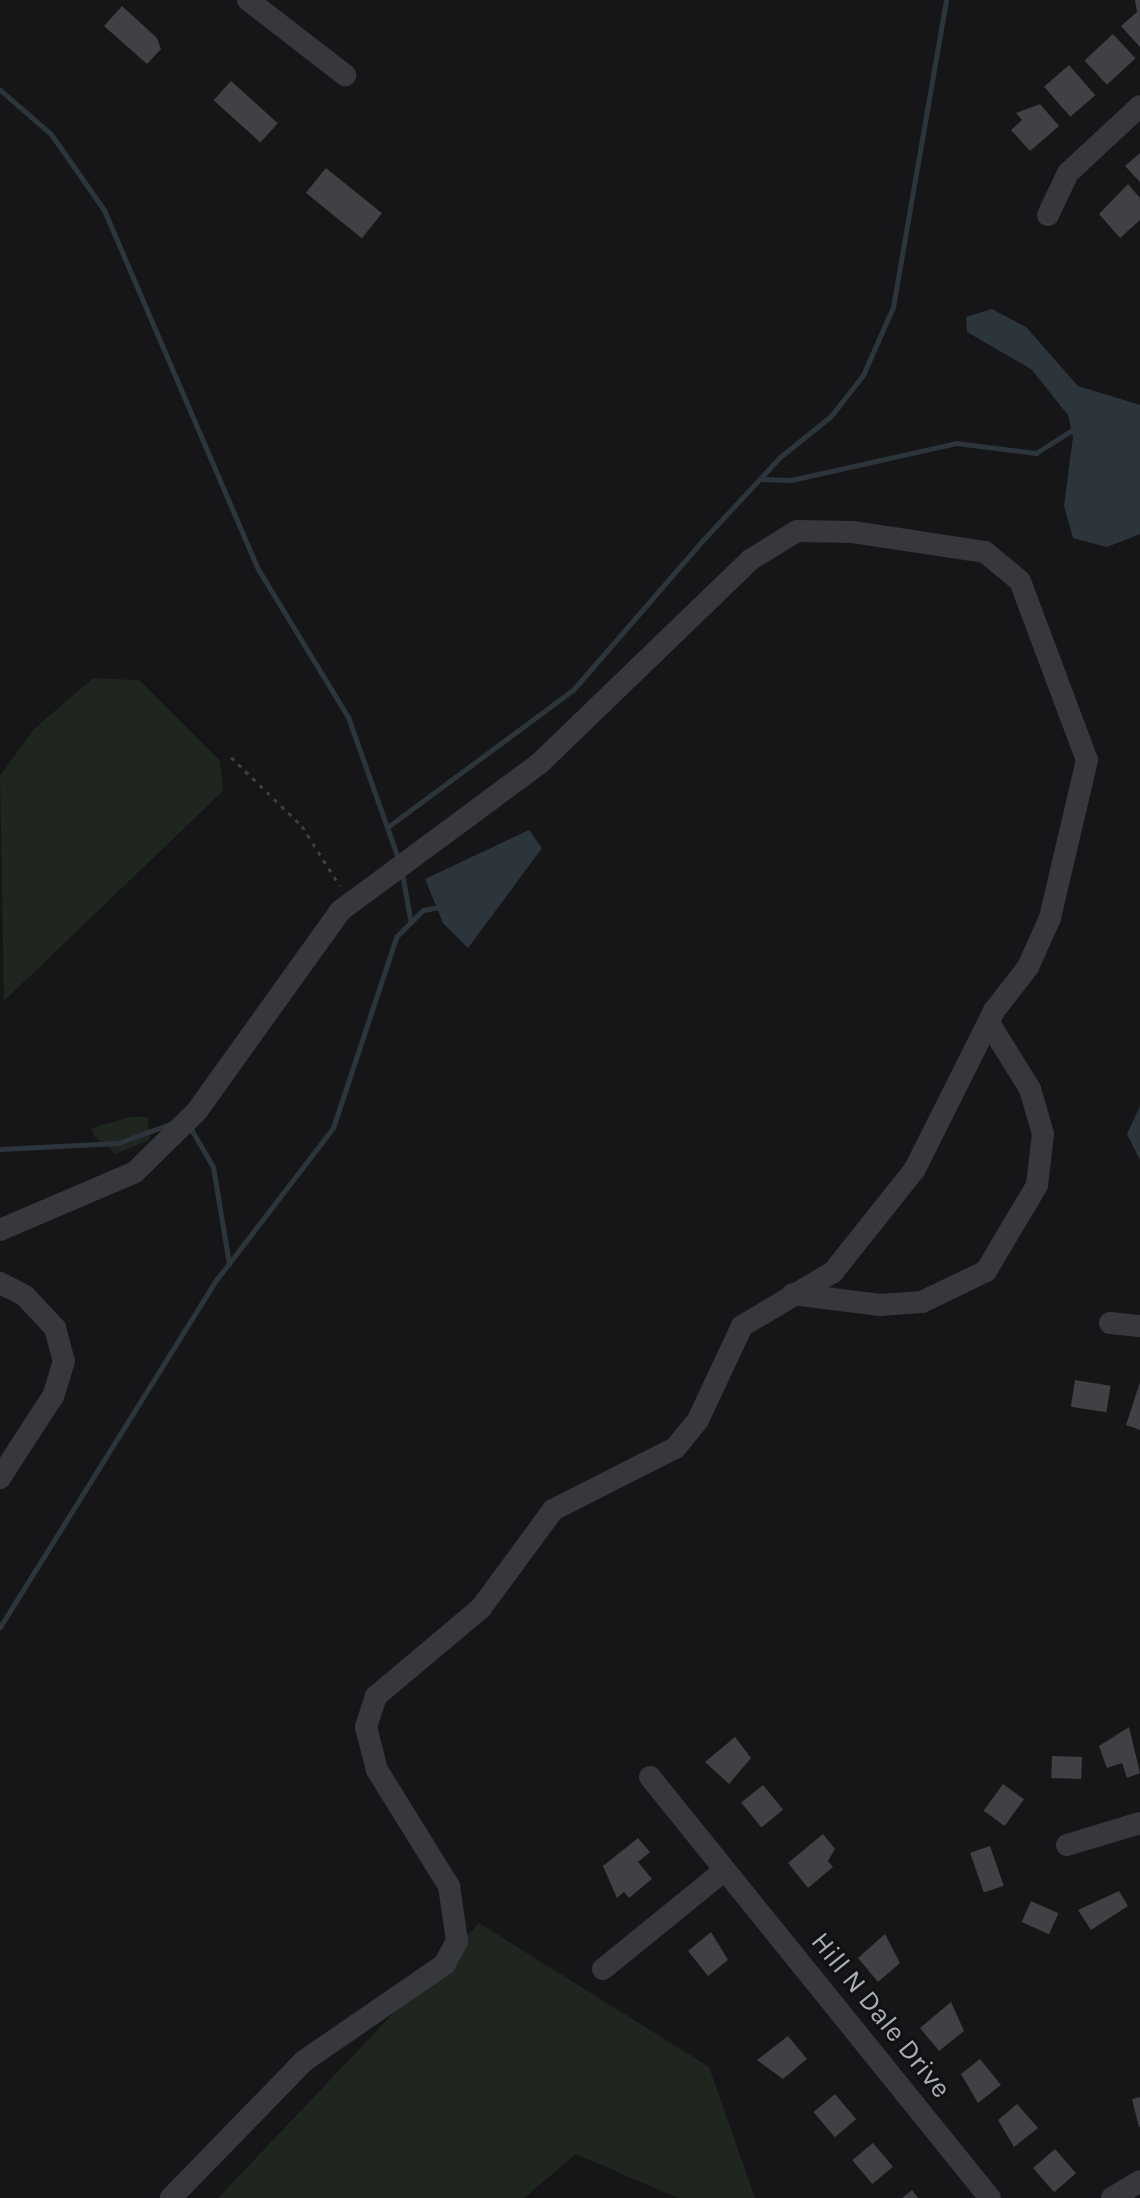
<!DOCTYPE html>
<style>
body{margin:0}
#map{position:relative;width:1140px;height:2198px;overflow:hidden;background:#161618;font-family:Karla,sans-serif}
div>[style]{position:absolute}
.green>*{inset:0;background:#1e261f}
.water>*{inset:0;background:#2c353c}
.stream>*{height:5px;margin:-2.5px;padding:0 2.5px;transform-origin:2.5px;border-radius:2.5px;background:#2c353c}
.building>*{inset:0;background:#404145;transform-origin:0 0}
.path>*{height:3px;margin-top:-1.5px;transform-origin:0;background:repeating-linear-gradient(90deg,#3d3f44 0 4px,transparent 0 10px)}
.minor>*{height:22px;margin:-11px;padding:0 11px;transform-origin:11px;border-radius:11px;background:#37383d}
span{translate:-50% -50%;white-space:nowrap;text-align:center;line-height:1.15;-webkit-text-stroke:6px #111113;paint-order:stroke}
.street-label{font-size:28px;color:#a8adb8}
</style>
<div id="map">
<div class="green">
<i style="clip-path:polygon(93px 678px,139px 680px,220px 761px,223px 791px,4px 1001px,0 776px,34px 729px)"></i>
<i style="clip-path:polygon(130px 1117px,148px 1117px,149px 1140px,116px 1154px,94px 1136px,92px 1128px)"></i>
<i style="clip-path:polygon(479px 1923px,709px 2067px,755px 2198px,678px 2198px,576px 2154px,524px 2198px,218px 2198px)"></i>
</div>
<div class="water">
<i style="clip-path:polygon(992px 309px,1026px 327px,1078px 386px,1140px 405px,1140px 534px,1107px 547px,1073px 538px,1064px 506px,1073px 437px,1068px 415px,1031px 369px,967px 332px,966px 317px)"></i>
<i style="clip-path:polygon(529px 830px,542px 848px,468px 948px,443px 923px,425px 879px)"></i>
<i style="clip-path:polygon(1140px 1106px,1140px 1160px,1127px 1134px)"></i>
</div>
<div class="stream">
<i style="left:0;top:90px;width:67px;rotate:40.8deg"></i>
<i style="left:51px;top:134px;width:93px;rotate:55.1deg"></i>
<i style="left:104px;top:210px;width:391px;rotate:66.8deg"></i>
<i style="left:258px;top:569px;width:173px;rotate:58.7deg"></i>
<i style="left:348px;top:717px;width:150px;rotate:70.5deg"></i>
<i style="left:762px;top:479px;width:29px;rotate:2deg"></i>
<i style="left:791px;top:480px;width:169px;rotate:-12.6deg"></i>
<i style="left:956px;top:443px;width:81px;rotate:7.1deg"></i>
<i style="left:1036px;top:453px;width:45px;rotate:-32.3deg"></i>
<i style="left:389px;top:826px;width:229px;rotate:-36.5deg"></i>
<i style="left:573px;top:690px;width:197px;rotate:-49.1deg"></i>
<i style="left:702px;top:541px;width:115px;rotate:-47.1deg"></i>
<i style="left:780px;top:457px;width:65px;rotate:-38.8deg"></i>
<i style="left:831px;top:416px;width:52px;rotate:-52deg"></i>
<i style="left:863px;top:375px;width:74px;rotate:-66.2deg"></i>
<i style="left:893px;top:307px;width:312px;rotate:-80.2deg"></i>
<i style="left:402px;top:873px;width:47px;rotate:80.1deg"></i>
<i style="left:191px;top:1129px;width:44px;rotate:59.9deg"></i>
<i style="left:213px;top:1167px;width:98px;rotate:80.6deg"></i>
<i style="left:0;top:1149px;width:118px;rotate:-2.9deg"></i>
<i style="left:118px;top:1143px;width:59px;rotate:-20deg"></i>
<i style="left:0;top:1627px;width:410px;rotate:-58.1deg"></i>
<i style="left:217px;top:1279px;width:190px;rotate:-52.5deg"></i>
<i style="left:333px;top:1128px;width:201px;rotate:-71.7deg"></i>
<i style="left:396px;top:937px;width:38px;rotate:-45deg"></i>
<i style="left:423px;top:910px;width:17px;rotate:-10deg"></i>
</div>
<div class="building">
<i style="clip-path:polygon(1135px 0,1140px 0,1140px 47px,1121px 26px,1137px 12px)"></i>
<i style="clip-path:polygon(122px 6px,157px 38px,161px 49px,147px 64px,104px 26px)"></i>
<i style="left:1113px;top:34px;width:33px;height:39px;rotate:47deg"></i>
<i style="left:1069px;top:65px;width:40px;height:33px;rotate:49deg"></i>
<i style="left:231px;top:81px;width:63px;height:26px;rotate:42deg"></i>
<i style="clip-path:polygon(1040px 104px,1059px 126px,1030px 151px,1011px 130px,1022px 120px,1016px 113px)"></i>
<i style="clip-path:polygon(1140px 153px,1140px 182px,1125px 166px)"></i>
<i style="left:326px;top:168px;width:72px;height:32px;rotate:39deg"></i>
<i style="clip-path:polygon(1128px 184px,1140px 198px,1140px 220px,1120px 238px,1099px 214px)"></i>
<i style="left:1075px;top:1380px;width:36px;height:27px;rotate:9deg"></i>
<i style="clip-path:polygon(1140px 1382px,1140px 1430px,1126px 1425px)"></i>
<i style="clip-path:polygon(1129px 1727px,1140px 1773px,1127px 1778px,1122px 1763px,1107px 1768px,1099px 1746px)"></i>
<i style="clip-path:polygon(735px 1737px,751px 1758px,729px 1784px,705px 1762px)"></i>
<i style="left:1052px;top:1756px;width:30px;height:22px;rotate:2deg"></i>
<i style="left:1003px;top:1784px;width:26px;height:33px;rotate:36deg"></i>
<i style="left:763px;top:1785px;width:32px;height:28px;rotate:51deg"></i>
<i style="clip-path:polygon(823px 1834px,835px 1849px,828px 1861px,833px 1867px,808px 1888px,788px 1863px)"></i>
<i style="clip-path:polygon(638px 1838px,650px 1852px,638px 1862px,652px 1879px,629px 1898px,624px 1892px,617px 1898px,603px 1866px)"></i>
<i style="left:990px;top:1846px;width:42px;height:21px;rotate:71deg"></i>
<i style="clip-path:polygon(1119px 1891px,1128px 1906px,1091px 1930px,1078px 1910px)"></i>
<i style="left:1031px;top:1901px;width:30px;height:23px;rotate:24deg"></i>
<i style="clip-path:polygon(711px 1932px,728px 1960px,708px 1976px,688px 1951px)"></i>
<i style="clip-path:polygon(885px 1934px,900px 1963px,878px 1982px,858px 1958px)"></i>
<i style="clip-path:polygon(951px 2002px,964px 2031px,939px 2051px,920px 2028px)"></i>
<i style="clip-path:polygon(788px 2036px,807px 2059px,783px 2079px,757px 2060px)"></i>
<i style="clip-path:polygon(980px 2059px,1001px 2085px,978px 2103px,961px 2074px)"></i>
<i style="left:835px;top:2094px;width:33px;height:28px;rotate:50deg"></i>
<i style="clip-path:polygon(1140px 2097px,1140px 2127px,1139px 2127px,1132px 2099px)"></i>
<i style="clip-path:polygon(1017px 2104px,1038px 2128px,1014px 2147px,998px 2120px)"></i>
<i style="left:873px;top:2143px;width:31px;height:27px;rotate:50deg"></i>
<i style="left:1055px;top:2149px;width:32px;height:29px;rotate:49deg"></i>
<i style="clip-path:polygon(912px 2190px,918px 2198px,902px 2198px)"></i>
</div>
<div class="path">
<i style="left:231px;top:757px;width:99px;rotate:44.2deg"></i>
<i style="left:302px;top:826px;width:71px;rotate:57.7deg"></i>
</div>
<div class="minor">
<i style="left:248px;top:0;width:123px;rotate:37.7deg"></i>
<i style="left:1048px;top:215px;width:47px;rotate:-64.5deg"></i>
<i style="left:1068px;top:173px;width:98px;rotate:-42.9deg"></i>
<i style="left:0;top:1230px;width:147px;rotate:-23.2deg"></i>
<i style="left:135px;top:1172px;width:87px;rotate:-44.5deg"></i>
<i style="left:197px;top:1111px;width:246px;rotate:-54.4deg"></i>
<i style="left:340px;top:911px;width:249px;rotate:-36.5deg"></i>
<i style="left:540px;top:763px;width:292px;rotate:-44deg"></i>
<i style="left:750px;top:560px;width:55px;rotate:-31.7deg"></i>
<i style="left:797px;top:531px;width:56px;rotate:1deg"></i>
<i style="left:853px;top:532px;width:134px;rotate:8.6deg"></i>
<i style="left:985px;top:552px;width:45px;rotate:39.6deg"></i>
<i style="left:1020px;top:581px;width:191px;rotate:69.5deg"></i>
<i style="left:1087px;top:760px;width:162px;rotate:103.2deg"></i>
<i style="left:1050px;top:918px;width:54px;rotate:114.2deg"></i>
<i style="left:1028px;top:967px;width:56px;rotate:127.7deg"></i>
<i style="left:994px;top:1011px;width:177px;rotate:116.6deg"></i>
<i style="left:915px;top:1169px;width:132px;rotate:128.5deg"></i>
<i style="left:833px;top:1272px;width:106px;rotate:149.3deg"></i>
<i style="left:742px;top:1326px;width:104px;rotate:115.1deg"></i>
<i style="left:698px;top:1420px;width:36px;rotate:129deg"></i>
<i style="left:675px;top:1448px;width:137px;rotate:153.1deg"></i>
<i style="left:553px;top:1510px;width:122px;rotate:126.3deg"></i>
<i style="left:481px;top:1608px;width:137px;rotate:140deg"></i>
<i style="left:376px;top:1696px;width:33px;rotate:108deg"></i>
<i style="left:366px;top:1727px;width:44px;rotate:75.7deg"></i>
<i style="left:377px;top:1770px;width:137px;rotate:58.2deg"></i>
<i style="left:449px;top:1886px;width:56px;rotate:81.7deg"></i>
<i style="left:457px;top:1941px;width:26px;rotate:118deg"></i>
<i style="left:445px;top:1964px;width:171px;rotate:145.5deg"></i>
<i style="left:304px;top:2061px;width:191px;rotate:134.2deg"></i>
<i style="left:0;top:1283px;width:28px;rotate:27deg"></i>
<i style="left:25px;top:1296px;width:44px;rotate:46.8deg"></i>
<i style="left:55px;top:1328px;width:34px;rotate:75deg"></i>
<i style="left:64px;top:1361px;width:37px;rotate:107deg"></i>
<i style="left:53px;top:1396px;width:98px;rotate:122.9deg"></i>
<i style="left:793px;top:1294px;width:88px;rotate:7.2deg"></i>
<i style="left:880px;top:1305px;width:42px;rotate:-4.1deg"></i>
<i style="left:922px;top:1302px;width:71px;rotate:-25.8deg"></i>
<i style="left:986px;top:1271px;width:100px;rotate:-59.3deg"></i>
<i style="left:1037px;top:1185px;width:51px;rotate:-83.3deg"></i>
<i style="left:1043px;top:1134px;width:47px;rotate:-106.1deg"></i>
<i style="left:1030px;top:1089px;width:78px;rotate:-121.8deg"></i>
<i style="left:1110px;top:1323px;width:30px;rotate:6deg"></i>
<i style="left:650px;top:1777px;width:541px;rotate:51.08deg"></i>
<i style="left:1067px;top:1845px;width:76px;rotate:-16.8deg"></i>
<i style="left:603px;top:1969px;width:157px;rotate:-39.1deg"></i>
<i style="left:1112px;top:2198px;width:33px;rotate:-31deg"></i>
</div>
<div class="street-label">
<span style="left:881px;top:2015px;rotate:51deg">Hill N Dale Drive</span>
</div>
</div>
